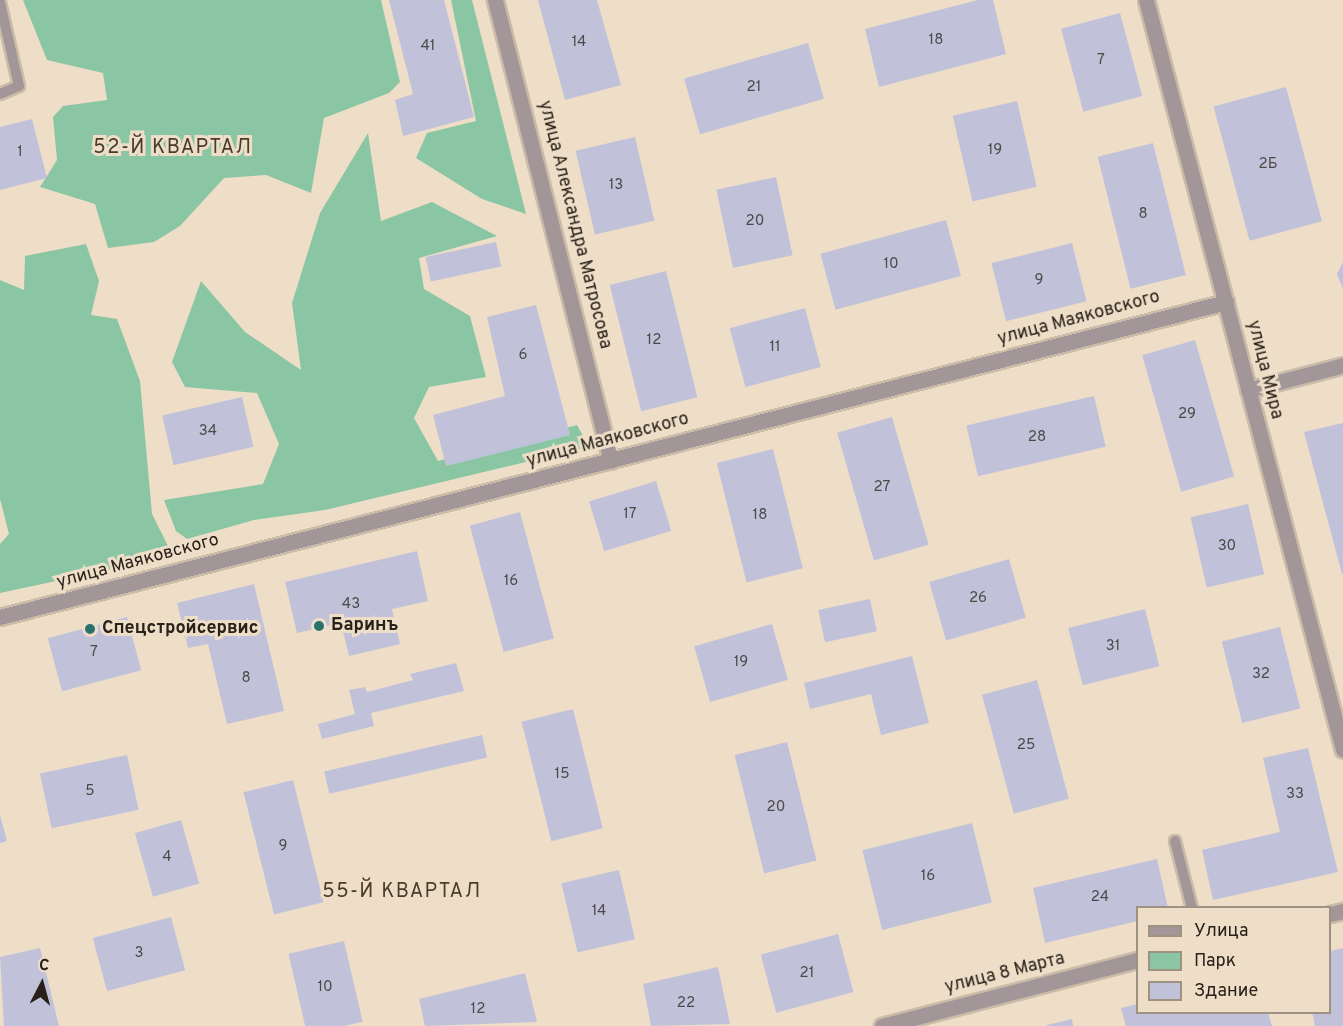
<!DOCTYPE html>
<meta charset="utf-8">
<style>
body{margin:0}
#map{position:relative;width:1343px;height:1026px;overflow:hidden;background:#eedec8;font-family:Overpass,sans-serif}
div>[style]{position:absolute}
.green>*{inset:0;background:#8ac6a3}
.building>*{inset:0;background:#c1c2da;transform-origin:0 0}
.roads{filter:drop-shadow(2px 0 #cabca8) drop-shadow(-2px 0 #cabca8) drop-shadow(0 2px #cabca8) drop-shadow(0 -2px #cabca8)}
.lane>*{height:10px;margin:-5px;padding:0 5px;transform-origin:5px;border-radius:5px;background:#a39698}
.street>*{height:15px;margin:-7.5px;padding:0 7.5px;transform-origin:7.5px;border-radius:7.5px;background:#a39698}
.dots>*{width:16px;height:16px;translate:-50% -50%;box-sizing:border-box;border:3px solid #eedec8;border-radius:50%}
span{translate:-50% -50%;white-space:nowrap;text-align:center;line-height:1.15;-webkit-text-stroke:6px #eedec8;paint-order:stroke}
.number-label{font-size:15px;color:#4e4949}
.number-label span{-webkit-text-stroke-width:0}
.street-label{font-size:18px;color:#272119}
.poi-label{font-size:18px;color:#272119;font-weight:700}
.left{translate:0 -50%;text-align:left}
.neighbourhood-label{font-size:20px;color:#493c2a;letter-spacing:1.5px}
.legend{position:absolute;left:1136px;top:906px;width:195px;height:108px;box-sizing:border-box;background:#eedec8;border:2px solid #9e9282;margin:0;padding:8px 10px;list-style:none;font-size:18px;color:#272119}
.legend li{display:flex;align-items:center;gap:12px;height:30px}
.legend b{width:30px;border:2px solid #9e9282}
.north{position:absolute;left:12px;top:954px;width:60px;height:60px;-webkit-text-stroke:4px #eedec8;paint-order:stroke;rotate:6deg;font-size:16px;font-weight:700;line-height:24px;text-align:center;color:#272119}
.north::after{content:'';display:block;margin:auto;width:21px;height:27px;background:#272119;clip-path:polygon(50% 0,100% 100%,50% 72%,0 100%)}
</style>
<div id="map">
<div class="green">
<i style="clip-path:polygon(23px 0,381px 0,400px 82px,389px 93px,324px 118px,311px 193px,266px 175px,224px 178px,180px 226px,154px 242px,108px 248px,95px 204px,40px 187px,57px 160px,53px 117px,63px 106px,107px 100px,103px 73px,47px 60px)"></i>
<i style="clip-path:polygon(451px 0,472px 0,526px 214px,482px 199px,416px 158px,427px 133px,476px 121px)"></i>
<i style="clip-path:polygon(368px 133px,381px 221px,432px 202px,497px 236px,419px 258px,424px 289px,470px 316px,486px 377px,429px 387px,414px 418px,438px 461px,577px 425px,589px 447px,325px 510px,254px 520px,187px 539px,176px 531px,164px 500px,263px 484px,279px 444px,257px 393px,185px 387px,172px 362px,201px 281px,245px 332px,301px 370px,292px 303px,320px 213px)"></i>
<i style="clip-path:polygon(86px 244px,99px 281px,91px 315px,117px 319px,140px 381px,152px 514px,173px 556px,0 593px,0 544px,9px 534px,0 499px,0 280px,24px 290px,25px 256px)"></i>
</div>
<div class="building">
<i style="clip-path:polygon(389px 0,444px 0,474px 117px,403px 136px,395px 100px,413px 94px)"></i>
<i style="clip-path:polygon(538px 0,597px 0,621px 85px,565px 100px)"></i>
<i style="clip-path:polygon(978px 0,993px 0,1006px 54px,879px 87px,865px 29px)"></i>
<i style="left:1120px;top:13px;width:86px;height:61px;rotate:75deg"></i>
<i style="left:808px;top:43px;width:58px;height:129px;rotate:74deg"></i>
<i style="left:1286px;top:87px;width:139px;height:75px;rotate:75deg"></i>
<i style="left:1017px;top:101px;width:88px;height:66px;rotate:77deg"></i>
<i style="clip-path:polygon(32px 119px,47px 178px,0 190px,0 127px)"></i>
<i style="left:635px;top:137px;width:86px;height:61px;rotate:77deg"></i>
<i style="left:1153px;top:143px;width:136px;height:57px;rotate:76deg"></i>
<i style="left:776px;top:177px;width:80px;height:61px;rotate:78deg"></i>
<i style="left:946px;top:220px;width:58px;height:130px;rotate:75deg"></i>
<i style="left:496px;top:242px;width:25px;height:72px;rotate:78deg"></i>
<i style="left:1072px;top:243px;width:60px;height:83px;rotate:76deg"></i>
<i style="clip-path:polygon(1343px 262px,1343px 289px,1337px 274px)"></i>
<i style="left:666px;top:271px;width:130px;height:58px;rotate:76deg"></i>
<i style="clip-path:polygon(536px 305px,570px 435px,446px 466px,433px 415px,505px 396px,487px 317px)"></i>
<i style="left:805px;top:308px;width:61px;height:78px;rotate:75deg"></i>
<i style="left:1195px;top:340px;width:142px;height:55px;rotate:74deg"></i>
<i style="left:1094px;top:396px;width:52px;height:131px;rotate:77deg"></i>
<i style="left:242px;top:397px;width:51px;height:82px;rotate:77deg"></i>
<i style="left:892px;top:417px;width:133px;height:57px;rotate:74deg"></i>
<i style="clip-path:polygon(1343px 423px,1343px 574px,1342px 574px,1304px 432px)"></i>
<i style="left:773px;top:449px;width:123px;height:58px;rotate:76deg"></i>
<i style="left:656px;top:481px;width:52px;height:70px;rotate:73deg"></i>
<i style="left:1248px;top:504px;width:72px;height:59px;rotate:77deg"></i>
<i style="left:520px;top:512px;width:131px;height:52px;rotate:75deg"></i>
<i style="clip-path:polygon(417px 551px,428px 601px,392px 609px,400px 644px,349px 656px,341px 623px,297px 633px,285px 582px)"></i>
<i style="left:1009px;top:559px;width:61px;height:83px;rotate:74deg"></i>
<i style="clip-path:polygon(254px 584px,284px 711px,227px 724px,208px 644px,188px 648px,177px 603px)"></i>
<i style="left:870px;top:599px;width:33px;height:53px;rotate:78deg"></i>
<i style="left:1145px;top:609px;width:59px;height:79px;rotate:76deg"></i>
<i style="left:127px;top:617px;width:55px;height:82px;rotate:75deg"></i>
<i style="left:772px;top:624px;width:58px;height:81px;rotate:74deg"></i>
<i style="left:1280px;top:627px;width:84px;height:60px;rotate:76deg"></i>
<i style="clip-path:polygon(912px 656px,929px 723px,881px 735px,871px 694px,810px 709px,804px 683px)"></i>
<i style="clip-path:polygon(456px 663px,464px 691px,371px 713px,374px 726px,322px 739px,318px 724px,355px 714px,349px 690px,365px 687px,367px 692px,413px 680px,410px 674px)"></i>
<i style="left:1037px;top:680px;width:123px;height:57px;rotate:75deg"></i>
<i style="left:573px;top:709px;width:123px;height:53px;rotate:76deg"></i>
<i style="left:482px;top:735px;width:23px;height:162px;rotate:77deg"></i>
<i style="left:787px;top:742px;width:122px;height:54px;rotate:76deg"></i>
<i style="clip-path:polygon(1308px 748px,1338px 872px,1213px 900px,1202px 850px,1280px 832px,1263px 758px)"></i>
<i style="left:127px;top:755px;width:56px;height:89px;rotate:78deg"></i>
<i style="left:293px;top:780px;width:126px;height:51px;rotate:76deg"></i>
<i style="clip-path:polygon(0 815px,7px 841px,0 843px)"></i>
<i style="left:181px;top:820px;width:66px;height:48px;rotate:74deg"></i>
<i style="left:972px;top:823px;width:82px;height:113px;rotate:76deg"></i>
<i style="clip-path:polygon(1157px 859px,1168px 908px,1138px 908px,1138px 921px,1045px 943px,1033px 888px)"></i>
<i style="left:619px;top:870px;width:71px;height:59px;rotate:77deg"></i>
<i style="left:171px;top:917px;width:55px;height:81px;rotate:75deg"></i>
<i style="left:838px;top:934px;width:60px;height:80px;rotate:75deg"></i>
<i style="left:344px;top:941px;width:83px;height:57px;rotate:77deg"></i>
<i style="clip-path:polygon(40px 948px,59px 1026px,4px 1026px,0 957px)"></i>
<i style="clip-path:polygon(1343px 948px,1343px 1026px,1315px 1026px,1312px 1012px,1330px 1012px,1330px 951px)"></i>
<i style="clip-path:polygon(718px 967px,730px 1024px,651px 1026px,643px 984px)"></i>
<i style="clip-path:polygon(525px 973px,537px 1022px,425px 1026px,419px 999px)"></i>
<i style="clip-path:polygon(1138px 1004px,1138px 1012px,1268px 1012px,1272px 1026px,1126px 1026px,1121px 1008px)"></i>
<i style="clip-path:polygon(1072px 1019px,1073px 1026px,1047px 1026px,1047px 1025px)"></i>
</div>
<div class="roads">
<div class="lane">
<i style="left:0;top:2px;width:86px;rotate:77.3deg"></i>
<i style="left:19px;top:86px;width:21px;rotate:157deg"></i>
<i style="left:1175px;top:841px;width:69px;rotate:75.8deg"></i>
</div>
<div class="street">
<i style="left:495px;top:0;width:475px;rotate:75.9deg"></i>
<i style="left:1146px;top:0;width:775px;rotate:75.28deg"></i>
<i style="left:1248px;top:390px;width:98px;rotate:-14.7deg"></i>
<i style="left:0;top:617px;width:1266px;rotate:-14.41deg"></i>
<i style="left:1330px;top:914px;width:13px;rotate:-13deg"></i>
<i style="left:882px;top:1026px;width:264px;rotate:-14.5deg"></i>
</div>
</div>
<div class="dots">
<i style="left:319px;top:626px;background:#29726c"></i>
<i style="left:90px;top:629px;background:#29726c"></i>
</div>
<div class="number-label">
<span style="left:936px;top:41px">18</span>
<span style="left:579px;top:43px">14</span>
<span style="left:428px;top:47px">41</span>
<span style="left:1101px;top:61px">7</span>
<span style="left:754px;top:88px">21</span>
<span style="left:995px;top:151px">19</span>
<span style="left:20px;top:153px">1</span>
<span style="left:1268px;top:165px">2Б</span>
<span style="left:616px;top:186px">13</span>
<span style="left:1143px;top:215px">8</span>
<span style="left:755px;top:222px">20</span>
<span style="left:891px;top:265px">10</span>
<span style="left:1039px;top:281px">9</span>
<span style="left:654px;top:341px">12</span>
<span style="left:775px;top:348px">11</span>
<span style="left:523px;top:356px">6</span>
<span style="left:1187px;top:415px">29</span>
<span style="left:208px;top:432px">34</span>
<span style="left:1037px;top:438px">28</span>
<span style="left:882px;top:488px">27</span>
<span style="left:630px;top:515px">17</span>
<span style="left:760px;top:516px">18</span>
<span style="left:1227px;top:547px">30</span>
<span style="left:511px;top:582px">16</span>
<span style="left:978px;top:599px">26</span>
<span style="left:351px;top:605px">43</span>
<span style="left:1113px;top:647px">31</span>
<span style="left:94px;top:653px">7</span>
<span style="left:741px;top:663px">19</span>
<span style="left:1261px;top:675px">32</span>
<span style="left:246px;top:679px">8</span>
<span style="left:1026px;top:746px">25</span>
<span style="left:562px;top:775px">15</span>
<span style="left:90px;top:792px">5</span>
<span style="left:1295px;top:795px">33</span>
<span style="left:776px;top:808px">20</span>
<span style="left:283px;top:847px">9</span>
<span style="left:167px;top:858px">4</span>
<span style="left:928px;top:877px">16</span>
<span style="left:1100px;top:898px">24</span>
<span style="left:599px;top:912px">14</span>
<span style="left:139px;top:954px">3</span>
<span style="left:807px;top:974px">21</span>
<span style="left:325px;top:988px">10</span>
<span style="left:686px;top:1004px">22</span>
<span style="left:478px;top:1010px">12</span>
</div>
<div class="street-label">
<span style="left:574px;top:225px;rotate:76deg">улица Александра Матросова</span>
<span style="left:1079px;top:319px;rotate:-15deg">улица Маяковского</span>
<span style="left:1264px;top:370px;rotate:76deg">улица Мира</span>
<span style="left:608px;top:441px;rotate:-15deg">улица Маяковского</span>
<span style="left:138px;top:562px;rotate:-15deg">улица Маяковского</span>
<span style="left:1005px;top:974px;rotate:-14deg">улица 8 Марта</span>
</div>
<div class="poi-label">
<span class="left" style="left:331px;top:626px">Баринъ</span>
<span class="left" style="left:102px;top:629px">Спецстройсервис</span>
</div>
<div class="neighbourhood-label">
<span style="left:173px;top:148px">52-Й КВАРТАЛ</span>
<span style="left:402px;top:892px">55-Й КВАРТАЛ</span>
</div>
<ul class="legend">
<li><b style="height:8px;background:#a39698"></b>Улица</li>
<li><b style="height:16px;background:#8ac6a3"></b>Парк</li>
<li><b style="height:16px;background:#c1c2da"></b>Здание</li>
</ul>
<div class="north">С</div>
</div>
